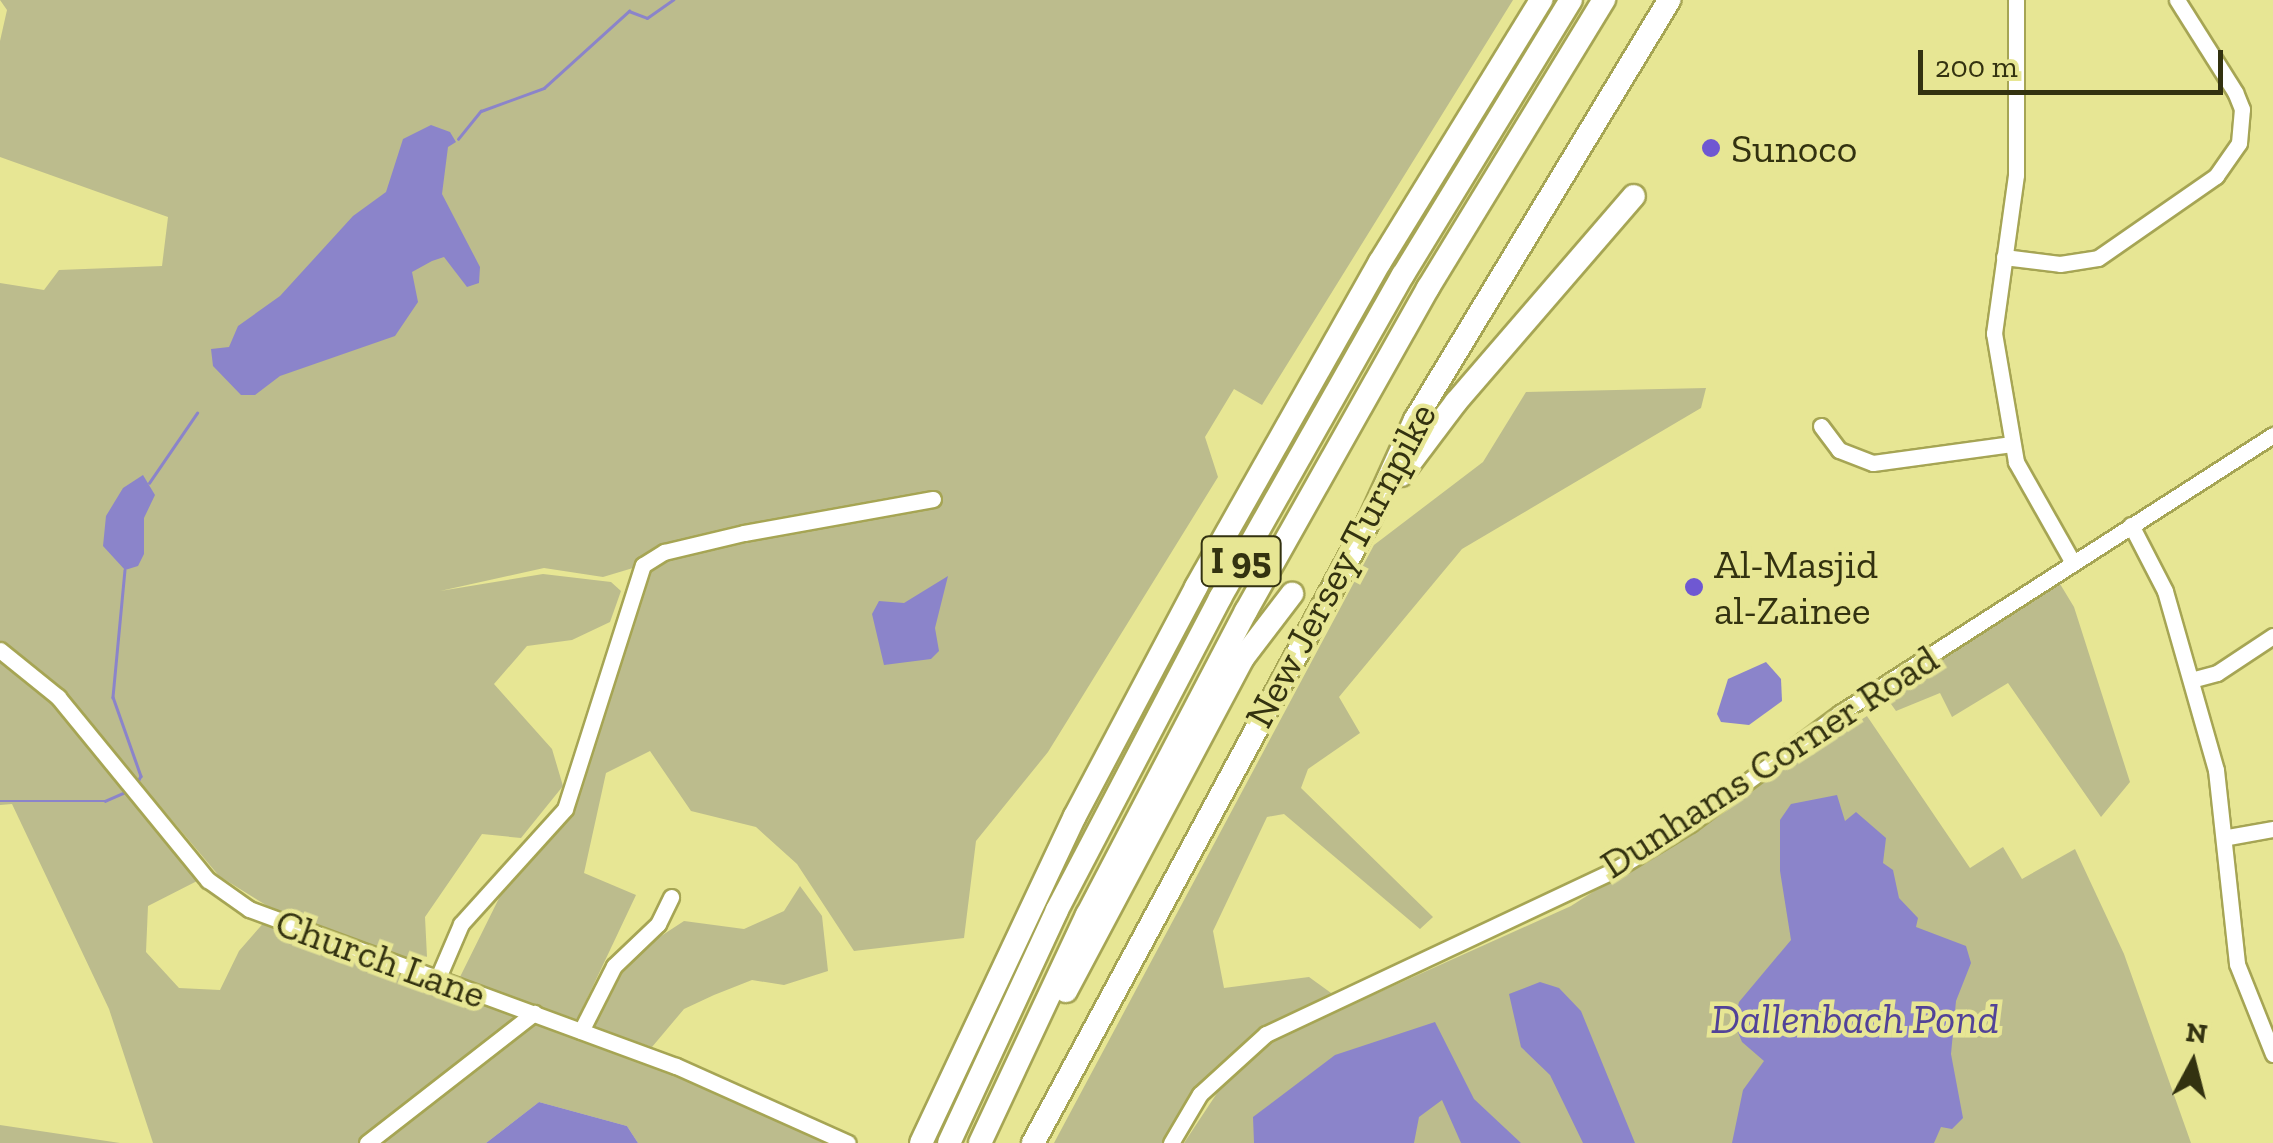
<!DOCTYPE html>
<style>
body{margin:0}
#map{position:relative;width:2273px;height:1143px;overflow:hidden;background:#e7e694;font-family:"Zilla Slab",serif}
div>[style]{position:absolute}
.green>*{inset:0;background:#bcbc8d}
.water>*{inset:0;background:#8b84ca}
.stream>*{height:2.5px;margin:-1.25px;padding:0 1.25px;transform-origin:1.25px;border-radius:1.25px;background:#8b84ca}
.roads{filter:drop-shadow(2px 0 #a6a554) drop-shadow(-2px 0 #a6a554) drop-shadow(0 2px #a6a554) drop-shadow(0 -2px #a6a554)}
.minor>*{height:15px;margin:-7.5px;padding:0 7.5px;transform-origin:7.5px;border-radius:7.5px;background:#fff}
.highway>*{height:22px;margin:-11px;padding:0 11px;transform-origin:11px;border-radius:11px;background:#fff}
.dots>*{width:28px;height:28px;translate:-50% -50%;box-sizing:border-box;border:5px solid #e7e694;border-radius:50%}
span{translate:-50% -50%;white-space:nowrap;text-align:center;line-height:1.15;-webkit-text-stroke:9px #e7e694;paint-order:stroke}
.shield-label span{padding:2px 8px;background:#e7e694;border:2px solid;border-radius:8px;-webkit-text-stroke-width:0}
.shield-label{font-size:38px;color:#333210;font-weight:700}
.poi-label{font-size:40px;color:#333210}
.left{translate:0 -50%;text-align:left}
.street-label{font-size:40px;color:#333210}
.water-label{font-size:42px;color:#524398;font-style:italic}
.north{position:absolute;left:2143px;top:1013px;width:100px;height:100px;-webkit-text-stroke:8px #e7e694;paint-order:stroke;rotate:7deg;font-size:28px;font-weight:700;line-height:40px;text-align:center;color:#333210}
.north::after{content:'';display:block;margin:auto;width:35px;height:45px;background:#333210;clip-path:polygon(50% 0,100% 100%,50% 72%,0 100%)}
.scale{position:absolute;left:1918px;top:50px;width:305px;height:45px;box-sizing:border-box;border:5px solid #333210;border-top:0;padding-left:12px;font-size:30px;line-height:35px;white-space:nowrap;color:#333210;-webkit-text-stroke:8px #e7e694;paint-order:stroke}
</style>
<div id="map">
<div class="green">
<i style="clip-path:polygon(0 0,1513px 0,1262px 405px,1234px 389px,1205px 437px,1218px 477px,1048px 752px,976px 841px,964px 938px,854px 951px,797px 864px,756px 827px,691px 811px,650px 751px,606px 773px,584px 873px,636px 895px,576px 1022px,458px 981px,509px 878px,572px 814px,643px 565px,603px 577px,544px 568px,440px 591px,543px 574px,611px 582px,621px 591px,610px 622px,572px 640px,527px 646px,494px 684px,552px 749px,563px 786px,521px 838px,482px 834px,425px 917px,427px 957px,398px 959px,282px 915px,219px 876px,91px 724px,0 644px,0 283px,44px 290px,59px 270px,162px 266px,168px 217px,0 157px,0 41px,7px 10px)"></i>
<i style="clip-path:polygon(1706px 388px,1701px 408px,1462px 549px,1339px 697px,1360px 733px,1308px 769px,1301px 788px,1433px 917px,1420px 929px,1284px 814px,1267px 817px,1213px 931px,1224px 988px,1309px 977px,1338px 998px,1241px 1053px,1171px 1143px,1054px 1143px,1374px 545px,1483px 462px,1526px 392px)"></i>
<i style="clip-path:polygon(2054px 574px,2074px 607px,2130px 782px,2101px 817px,2008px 683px,1952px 717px,1940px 693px,1896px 711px,1881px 690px)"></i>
<i style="clip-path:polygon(0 658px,54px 701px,201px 879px,148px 906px,146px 952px,179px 988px,220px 990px,239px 951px,267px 919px,534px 1013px,848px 1143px,638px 1143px,627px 1126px,539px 1102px,486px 1143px,153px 1143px,109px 1009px,12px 804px,0 805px)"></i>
<i style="clip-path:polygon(1867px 716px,1970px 868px,2003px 847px,2022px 879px,2075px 849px,2124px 954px,2191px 1143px,1184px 1143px,1227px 1078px,1273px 1040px,1571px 906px)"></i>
<i style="clip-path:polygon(800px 886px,822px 916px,828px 971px,784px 985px,752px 980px,714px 995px,684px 1009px,652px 1047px,590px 1026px,632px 955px,684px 921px,744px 929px,784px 911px)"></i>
<i style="clip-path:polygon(0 1125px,120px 1143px,0 1143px)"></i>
</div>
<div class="water">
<i style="clip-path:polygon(431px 125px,450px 132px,456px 142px,448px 147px,442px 194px,480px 267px,479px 283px,467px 287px,444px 257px,432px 261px,412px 272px,418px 302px,395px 336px,280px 376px,255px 395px,241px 395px,213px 366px,211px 349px,229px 347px,238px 326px,280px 296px,353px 216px,386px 192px,403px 139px)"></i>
<i style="clip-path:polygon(143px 475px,155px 495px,144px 518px,144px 554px,138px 566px,125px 570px,103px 546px,106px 516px,123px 488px)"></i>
<i style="clip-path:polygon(948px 576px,935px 628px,939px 651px,931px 659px,884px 665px,872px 614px,879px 601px,904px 603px)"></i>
<i style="clip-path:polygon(1766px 662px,1781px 679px,1782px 701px,1749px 725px,1721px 722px,1717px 714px,1728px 679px)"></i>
<i style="clip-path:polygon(1837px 795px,1845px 821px,1856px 812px,1886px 838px,1883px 863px,1893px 870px,1899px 898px,1918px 918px,1916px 927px,1966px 946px,1971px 963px,1956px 1001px,1951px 1054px,1963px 1118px,1952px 1129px,1941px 1127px,1934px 1143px,1732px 1143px,1743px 1090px,1764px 1061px,1742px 1042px,1734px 1023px,1739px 1002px,1791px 940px,1780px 871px,1780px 820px,1791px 804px)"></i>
<i style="clip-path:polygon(1540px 982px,1559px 988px,1581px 1011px,1635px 1143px,1583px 1143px,1550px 1075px,1521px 1047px,1509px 994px)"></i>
<i style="clip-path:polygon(1435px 1022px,1474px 1099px,1521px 1143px,1461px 1143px,1442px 1100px,1419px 1117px,1414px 1143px,1254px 1143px,1253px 1117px,1335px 1055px)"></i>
<i style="clip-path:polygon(539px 1102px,627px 1126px,638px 1143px,486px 1143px)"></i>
</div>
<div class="stream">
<i style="left:458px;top:139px;width:36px;rotate:-51deg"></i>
<i style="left:481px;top:111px;width:67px;rotate:-20.1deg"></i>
<i style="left:544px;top:88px;width:115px;rotate:-42.2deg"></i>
<i style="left:629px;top:11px;width:19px;rotate:21deg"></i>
<i style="left:647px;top:18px;width:32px;rotate:-35deg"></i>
<i style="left:149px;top:483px;width:85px;rotate:-55.6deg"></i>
<i style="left:125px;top:570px;width:128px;rotate:95.4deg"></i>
<i style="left:113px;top:697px;width:84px;rotate:70.5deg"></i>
<i style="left:141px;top:776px;width:7px;rotate:117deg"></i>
<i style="left:0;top:801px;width:105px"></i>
<i style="left:105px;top:801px;width:22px;rotate:-24deg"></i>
</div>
<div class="roads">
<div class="minor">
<i style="left:2016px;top:0;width:175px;rotate:90deg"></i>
<i style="left:2016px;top:175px;width:160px;rotate:97.9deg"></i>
<i style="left:1994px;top:333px;width:131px;rotate:80.3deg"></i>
<i style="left:2016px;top:462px;width:114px;rotate:60.5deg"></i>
<i style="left:2004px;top:257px;width:56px;rotate:7.1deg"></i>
<i style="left:2060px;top:264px;width:38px;rotate:-9deg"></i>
<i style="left:2098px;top:258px;width:144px;rotate:-34.8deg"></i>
<i style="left:2216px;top:176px;width:40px;rotate:-55.1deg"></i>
<i style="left:2239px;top:143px;width:34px;rotate:-85deg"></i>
<i style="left:2242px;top:109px;width:18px;rotate:-112deg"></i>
<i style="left:2235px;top:92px;width:109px;rotate:-122.2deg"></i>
<i style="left:1821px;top:426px;width:30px;rotate:53deg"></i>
<i style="left:1839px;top:450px;width:36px;rotate:21deg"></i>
<i style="left:1873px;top:463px;width:140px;rotate:-7.8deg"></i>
<i style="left:2131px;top:525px;width:74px;rotate:62.7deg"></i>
<i style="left:2165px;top:591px;width:186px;rotate:74.1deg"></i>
<i style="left:2216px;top:770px;width:195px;rotate:83.8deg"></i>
<i style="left:2237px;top:964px;width:97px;rotate:68.2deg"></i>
<i style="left:0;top:650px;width:75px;rotate:39deg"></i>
<i style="left:58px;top:697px;width:237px;rotate:50.7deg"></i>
<i style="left:208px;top:880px;width:50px;rotate:35.3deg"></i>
<i style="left:249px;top:909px;width:455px;rotate:20.2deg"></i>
<i style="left:676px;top:1066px;width:188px;rotate:24.1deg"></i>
<i style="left:2191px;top:680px;width:27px;rotate:-15deg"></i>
<i style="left:2217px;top:673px;width:67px;rotate:-33.5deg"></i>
<i style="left:2228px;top:837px;width:46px;rotate:-10.1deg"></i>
<i style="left:437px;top:980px;width:61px;rotate:-66.8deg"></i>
<i style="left:461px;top:924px;width:155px;rotate:-47.9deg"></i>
<i style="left:565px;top:809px;width:256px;rotate:-72.3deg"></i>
<i style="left:643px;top:565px;width:25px;rotate:-32deg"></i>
<i style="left:664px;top:552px;width:82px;rotate:-13.4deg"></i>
<i style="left:744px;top:533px;width:192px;rotate:-10.2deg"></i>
<i style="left:581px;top:1031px;width:73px;rotate:-63.1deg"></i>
<i style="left:614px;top:966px;width:61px;rotate:-43.7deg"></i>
<i style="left:658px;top:924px;width:30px;rotate:-64deg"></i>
<i style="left:367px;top:1143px;width:212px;rotate:-37.9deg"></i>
<i style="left:1171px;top:1143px;width:57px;rotate:-59.4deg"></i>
<i style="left:1200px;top:1094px;width:89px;rotate:-42.3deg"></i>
<i style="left:1266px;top:1034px;width:387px;rotate:-25.2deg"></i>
<i style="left:1616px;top:869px;width:87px;rotate:-31.3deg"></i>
<i style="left:1690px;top:824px;width:187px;rotate:-36.5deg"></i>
<i style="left:1840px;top:713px;width:515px;rotate:-32.7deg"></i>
</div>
<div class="highway">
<i style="left:1401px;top:475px;width:91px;rotate:-53deg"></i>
<i style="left:1456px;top:402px;width:272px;rotate:-49.2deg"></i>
<i style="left:1066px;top:991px;width:377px;rotate:-62deg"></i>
<i style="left:1243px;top:658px;width:81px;rotate:-52.6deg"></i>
<i style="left:921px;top:1143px;width:361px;rotate:-64.8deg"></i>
<i style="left:1075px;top:816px;width:259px;rotate:-62.1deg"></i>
<i style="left:1196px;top:587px;width:373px;rotate:-60.5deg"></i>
<i style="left:1380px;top:262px;width:308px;rotate:-58.4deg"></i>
<i style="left:949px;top:1143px;width:257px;rotate:-65.1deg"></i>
<i style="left:1057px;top:910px;width:352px;rotate:-62.4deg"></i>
<i style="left:1220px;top:598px;width:371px;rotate:-60.5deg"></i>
<i style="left:1403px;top:275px;width:322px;rotate:-58.6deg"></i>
<i style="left:980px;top:1143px;width:252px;rotate:-64.9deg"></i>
<i style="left:1087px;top:915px;width:343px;rotate:-62.4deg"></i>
<i style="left:1246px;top:611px;width:371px;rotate:-60.6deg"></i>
<i style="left:1428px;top:288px;width:338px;rotate:-58.6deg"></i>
<i style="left:1033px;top:1143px;width:709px;rotate:-61.63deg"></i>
<i style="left:1370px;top:519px;width:109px;rotate:-65.6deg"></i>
<i style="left:1415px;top:420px;width:491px;rotate:-58.8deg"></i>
</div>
</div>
<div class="dots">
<i style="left:1711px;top:148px;background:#6f58d2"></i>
<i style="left:1694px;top:587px;background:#6f58d2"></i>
</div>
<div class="shield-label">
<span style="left:1241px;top:561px">I 95</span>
</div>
<div class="poi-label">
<span class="left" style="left:1731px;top:148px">Sunoco</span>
<span class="left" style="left:1714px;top:587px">Al-Masjid<br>al-Zainee</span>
</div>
<div class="street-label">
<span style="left:1340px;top:565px;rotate:-62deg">New Jersey Turnpike</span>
<span style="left:1769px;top:761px;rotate:-33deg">Dunhams Corner Road</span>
<span style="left:381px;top:958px;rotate:20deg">Church Lane</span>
</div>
<div class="water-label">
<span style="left:1855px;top:1019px">Dallenbach Pond</span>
</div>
<div class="north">N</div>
<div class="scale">200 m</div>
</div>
